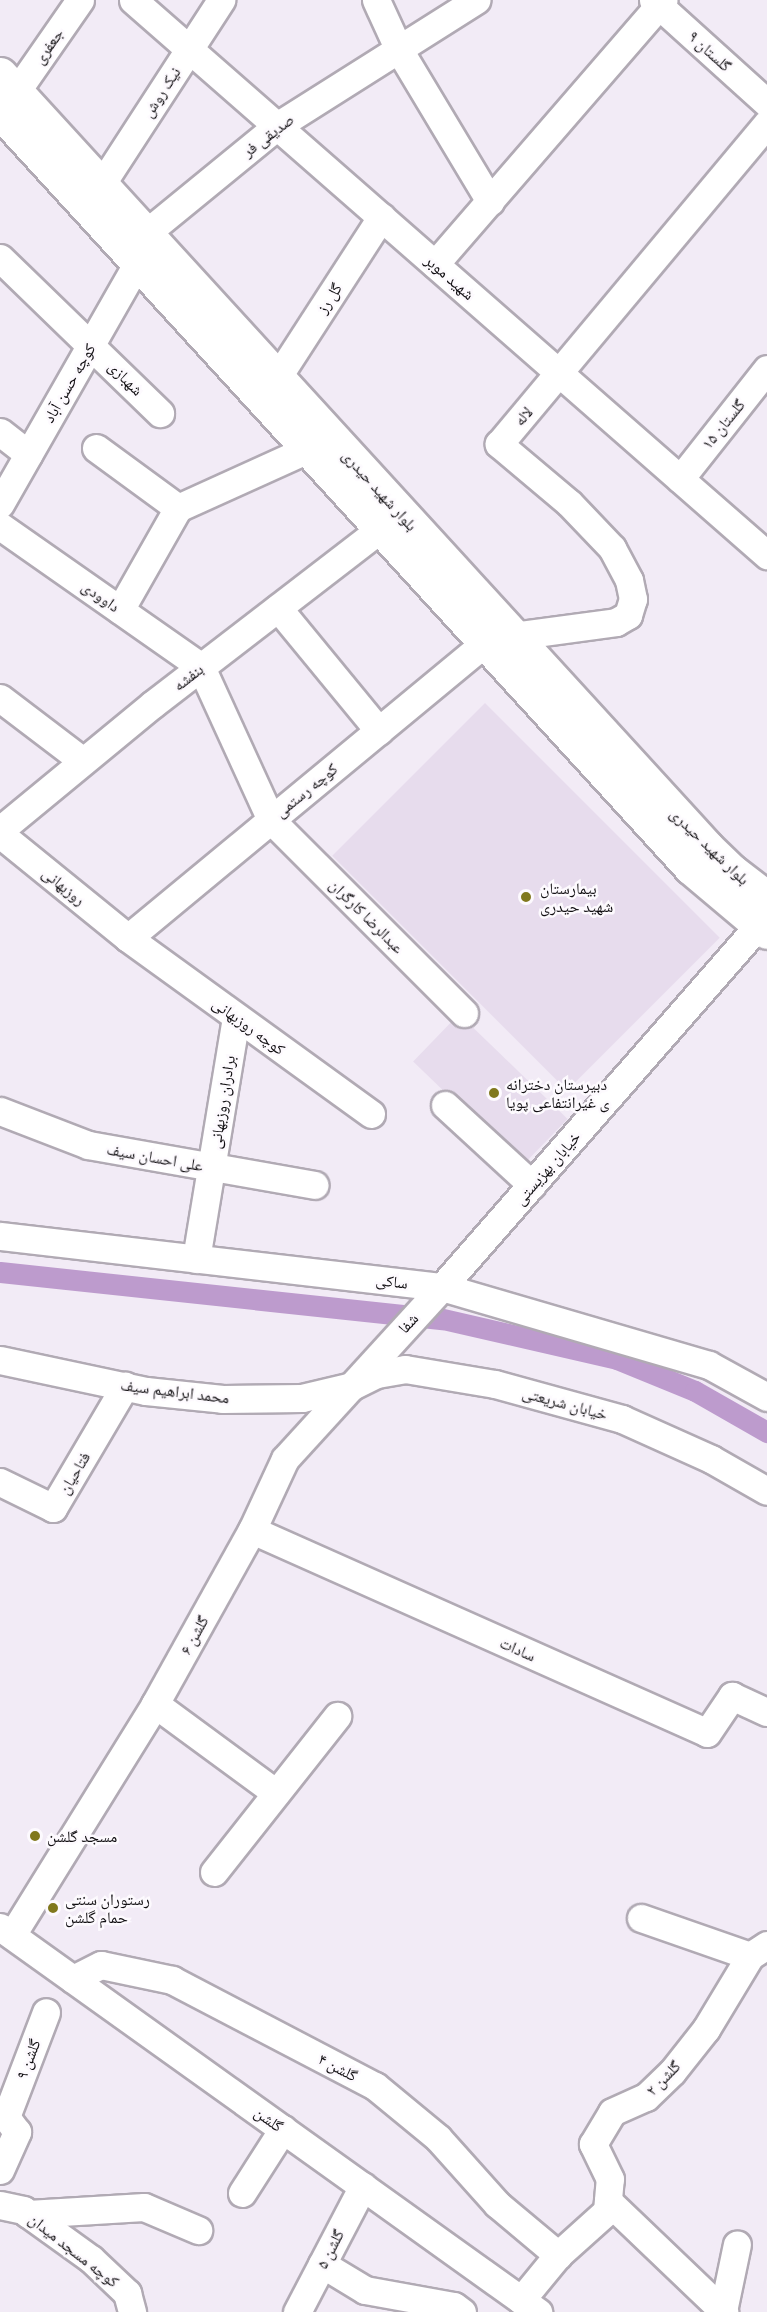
<!DOCTYPE html>
<meta charset="utf-8">
<style>
body{margin:0}
#map{position:relative;width:767px;height:2312px;overflow:hidden;background:#f2ebf6;font-family:"Archivo Narrow","Noto Naskh Arabic",sans-serif}
div>[style]{position:absolute}
.built>*{inset:0;background:#e7dced;transform-origin:0 0}
.canal>*{height:21px;margin:-10.5px;padding:0 10.5px;transform-origin:10.5px;border-radius:10.5px;background:#bd9bcd}
.roads{filter:drop-shadow(2px 0 #b1aab4) drop-shadow(-2px 0 #b1aab4) drop-shadow(0 2px #b1aab4) drop-shadow(0 -2px #b1aab4)}
.minor>*{height:27px;margin:-13.5px;padding:0 13.5px;transform-origin:13.5px;border-radius:13.5px;background:#fff}
.major>*{height:33px;margin:-16.5px;padding:0 16.5px;transform-origin:16.5px;border-radius:16.5px;background:#fff}
.dots>*{width:16px;height:16px;translate:-50% -50%;box-sizing:border-box;border:3px solid #fdfafe;border-radius:50%}
span{translate:-50% -50%;white-space:nowrap;text-align:center;line-height:1.15;-webkit-text-stroke:5px #fdfafe;paint-order:stroke}
.street-label{font-size:16px;color:#110f12}
.poi-label{font-size:16px;color:#110f12}
.left{translate:0 -50%;text-align:left}
</style>
<div id="map">
<div class="built">
<i style="left:485px;top:703px;width:332px;height:216px;rotate:45deg"></i>
<i style="left:459px;top:1014px;width:151px;height:66px;rotate:44deg"></i>
</div>
<div class="canal">
<i style="left:0;top:1272px;width:445px;rotate:6.1deg"></i>
<i style="left:443px;top:1319px;width:179px;rotate:12.9deg"></i>
<i style="left:617px;top:1359px;width:84px;rotate:22.3deg"></i>
<i style="left:695px;top:1391px;width:83px;rotate:29.7deg"></i>
</div>
<div class="roads">
<div class="minor">
<i style="left:133px;top:0;width:843px;rotate:41.2deg"></i>
<i style="left:376px;top:0;width:53px;rotate:65.4deg"></i>
<i style="left:398px;top:48px;width:179px;rotate:59deg"></i>
<i style="left:653px;top:0;width:154px;rotate:42.1deg"></i>
<i style="left:16px;top:92px;width:112px;rotate:-55.2deg"></i>
<i style="left:101px;top:185px;width:221px;rotate:-57deg"></i>
<i style="left:145px;top:234px;width:171px;rotate:-39.3deg"></i>
<i style="left:277px;top:126px;width:236px;rotate:-32.3deg"></i>
<i style="left:0;top:258px;width:223px;rotate:44.1deg"></i>
<i style="left:435px;top:264px;width:349px;rotate:-49.1deg"></i>
<i style="left:277px;top:378px;width:192px;rotate:-57.1deg"></i>
<i style="left:0;top:432px;width:36px;rotate:38deg"></i>
<i style="left:96px;top:448px;width:102px;rotate:36.2deg"></i>
<i style="left:178px;top:508px;width:143px;rotate:-24.4deg"></i>
<i style="left:680px;top:479px;width:140px;rotate:-51.7deg"></i>
<i style="left:0;top:504px;width:279px;rotate:-60.3deg"></i>
<i style="left:0;top:526px;width:246px;rotate:35deg"></i>
<i style="left:201px;top:667px;width:168px;rotate:65.4deg"></i>
<i style="left:271px;top:820px;width:273px;rotate:45deg"></i>
<i style="left:278px;top:608px;width:159px;rotate:50.6deg"></i>
<i style="left:120px;top:610px;width:117px;rotate:-60.4deg"></i>
<i style="left:513px;top:636px;width:104px;rotate:-7.7deg"></i>
<i style="left:616px;top:622px;width:14px;rotate:-30deg"></i>
<i style="left:628px;top:615px;width:17px;rotate:-73deg"></i>
<i style="left:633px;top:599px;width:19px;rotate:-102deg"></i>
<i style="left:629px;top:580px;width:36px;rotate:-118deg"></i>
<i style="left:612px;top:548px;width:62px;rotate:-133.7deg"></i>
<i style="left:569px;top:503px;width:92px;rotate:-139.9deg"></i>
<i style="left:499px;top:444px;width:418px;rotate:-50.1deg"></i>
<i style="left:0;top:698px;width:104px;rotate:37.2deg"></i>
<i style="left:0;top:830px;width:198px;rotate:-39.5deg"></i>
<i style="left:153px;top:704px;width:287px;rotate:-37.6deg"></i>
<i style="left:0;top:834px;width:165px;rotate:39.1deg"></i>
<i style="left:128px;top:938px;width:300px;rotate:35.9deg"></i>
<i style="left:128px;top:938px;width:463px;rotate:-39.6deg"></i>
<i style="left:445px;top:1105px;width:118px;rotate:42.6deg"></i>
<i style="left:0;top:1111px;width:94px;rotate:21.1deg"></i>
<i style="left:88px;top:1145px;width:230px;rotate:10deg"></i>
<i style="left:0;top:1236px;width:445px;rotate:6.6deg"></i>
<i style="left:442px;top:1287px;width:278px;rotate:16.3deg"></i>
<i style="left:709px;top:1365px;width:66px;rotate:28.9deg"></i>
<i style="left:196px;top:1259px;width:245px;rotate:-80.6deg"></i>
<i style="left:0;top:1360px;width:149px;rotate:12deg"></i>
<i style="left:146px;top:1391px;width:77px;rotate:5.9deg"></i>
<i style="left:223px;top:1399px;width:79px;rotate:-0.7deg"></i>
<i style="left:302px;top:1398px;width:51px;rotate:-13.5deg"></i>
<i style="left:352px;top:1386px;width:28px;rotate:-26deg"></i>
<i style="left:377px;top:1374px;width:28px;rotate:-10deg"></i>
<i style="left:405px;top:1369px;width:91px;rotate:9.5deg"></i>
<i style="left:495px;top:1384px;width:132px;rotate:15.4deg"></i>
<i style="left:622px;top:1419px;width:98px;rotate:24.2deg"></i>
<i style="left:711px;top:1459px;width:64px;rotate:29.7deg"></i>
<i style="left:0;top:1482px;width:59px;rotate:26.1deg"></i>
<i style="left:53px;top:1508px;width:142px;rotate:-59.5deg"></i>
<i style="left:252px;top:1530px;width:498px;rotate:24deg"></i>
<i style="left:707px;top:1733px;width:45px;rotate:-56deg"></i>
<i style="left:732px;top:1696px;width:38px;rotate:25deg"></i>
<i style="left:155px;top:1704px;width:150px;rotate:36.3deg"></i>
<i style="left:214px;top:1872px;width:199px;rotate:-51.7deg"></i>
<i style="left:641px;top:1918px;width:115px;rotate:19.2deg"></i>
<i style="left:0;top:1927px;width:662px;rotate:35.59deg"></i>
<i style="left:12px;top:1935px;width:272px;rotate:-58.2deg"></i>
<i style="left:155px;top:1704px;width:199px;rotate:-60.9deg"></i>
<i style="left:252px;top:1530px;width:78px;rotate:-65.1deg"></i>
<i style="left:285px;top:1459px;width:233px;rotate:-47.6deg"></i>
<i style="left:442px;top:1287px;width:493px;rotate:-48.8deg"></i>
<i style="left:73px;top:1979px;width:31px;rotate:-27deg"></i>
<i style="left:101px;top:1965px;width:73px;rotate:11.9deg"></i>
<i style="left:172px;top:1980px;width:229px;rotate:27.6deg"></i>
<i style="left:375px;top:2086px;width:82px;rotate:39.5deg"></i>
<i style="left:438px;top:2138px;width:89px;rotate:48.2deg"></i>
<i style="left:497px;top:2204px;width:80px;rotate:39.9deg"></i>
<i style="left:0;top:2170px;width:42px;rotate:-65.9deg"></i>
<i style="left:17px;top:2132px;width:19px;rotate:-126deg"></i>
<i style="left:6px;top:2117px;width:112px;rotate:-69.1deg"></i>
<i style="left:242px;top:2193px;width:76px;rotate:-57.4deg"></i>
<i style="left:608px;top:2201px;width:161px;rotate:43.7deg"></i>
<i style="left:0;top:2205px;width:24px;rotate:12deg"></i>
<i style="left:23px;top:2210px;width:84px;rotate:35.8deg"></i>
<i style="left:91px;top:2259px;width:50px;rotate:43.4deg"></i>
<i style="left:127px;top:2293px;width:20px;rotate:75deg"></i>
<i style="left:28px;top:2214px;width:116px;rotate:-3.5deg"></i>
<i style="left:144px;top:2207px;width:59px;rotate:23.1deg"></i>
<i style="left:322px;top:2264px;width:50px;rotate:31.2deg"></i>
<i style="left:365px;top:2290px;width:90px;rotate:10.2deg"></i>
<i style="left:454px;top:2306px;width:10px;rotate:37deg"></i>
<i style="left:521px;top:2300px;width:58px;rotate:-50.6deg"></i>
<i style="left:558px;top:2255px;width:66px;rotate:-41.9deg"></i>
<i style="left:607px;top:2211px;width:32px;rotate:-85deg"></i>
<i style="left:610px;top:2179px;width:39px;rotate:-116deg"></i>
<i style="left:593px;top:2144px;width:37px;rotate:-59deg"></i>
<i style="left:612px;top:2112px;width:37px;rotate:-24deg"></i>
<i style="left:646px;top:2097px;width:36px;rotate:-44deg"></i>
<i style="left:672px;top:2072px;width:55px;rotate:-51.7deg"></i>
<i style="left:706px;top:2029px;width:85px;rotate:-58.9deg"></i>
<i style="left:750px;top:1956px;width:20px;rotate:-33deg"></i>
<i style="left:723px;top:2311px;width:68px;rotate:-78.2deg"></i>
<i style="left:297px;top:2312px;width:142px;rotate:-62.4deg"></i>
</div>
<div class="major">
<i style="left:0;top:74px;width:1048px;rotate:47.55deg"></i>
<i style="left:707px;top:847px;width:35px;rotate:44deg"></i>
<i style="left:732px;top:871px;width:44px;rotate:37.6deg"></i>
<i style="left:0;top:112px;width:1024px;rotate:47.57deg"></i>
<i style="left:691px;top:868px;width:99px;rotate:40.1deg"></i>
</div>
</div>
<div class="dots">
<i style="left:526px;top:897px;background:#80781d"></i>
<i style="left:494px;top:1093px;background:#80781d"></i>
<i style="left:35px;top:1836px;background:#80781d"></i>
<i style="left:53px;top:1908px;background:#80781d"></i>
</div>
<div class="street-label">
<span style="left:48px;top:46px;rotate:-55deg">جعفری</span>
<span style="left:710px;top:51px;rotate:42deg">گلستان ۹</span>
<span style="left:161px;top:92px;rotate:-57deg">نیک روش</span>
<span style="left:268px;top:135px;rotate:-37deg">صدیقی فر</span>
<span style="left:450px;top:277px;rotate:41deg">شهید موبر</span>
<span style="left:329px;top:298px;rotate:-57deg">گل رز</span>
<span style="left:126px;top:378px;rotate:45deg">شهبازی</span>
<span style="left:69px;top:383px;rotate:-60deg">کوچه حسن آباد</span>
<span style="left:523px;top:416px;rotate:-49deg">لاله</span>
<span style="left:723px;top:424px;rotate:-51deg">گلستان ۱۵</span>
<span style="left:380px;top:490px;rotate:48deg">بلوار شهید حیدری</span>
<span style="left:101px;top:596px;rotate:35deg">داوودی</span>
<span style="left:188px;top:677px;rotate:-38deg">بنفشه</span>
<span style="left:306px;top:790px;rotate:-39deg">کوچه رستمی</span>
<span style="left:710px;top:846px;rotate:44deg">بلوار شهید حیدری</span>
<span style="left:64px;top:886px;rotate:39deg">روزبهانی</span>
<span style="left:367px;top:916px;rotate:45deg">عبدالرضا کارگران</span>
<span style="left:249px;top:1026px;rotate:36deg">کوچه روزبهانی</span>
<span style="left:222px;top:1102px;rotate:-81deg">برادران روزبهانی</span>
<span style="left:155px;top:1157px;rotate:10deg">علی احسان سیف</span>
<span style="left:547px;top:1168px;rotate:-49deg">خیابان بهزیستی</span>
<span style="left:392px;top:1281px;rotate:7deg">ساکی</span>
<span style="left:408px;top:1323px;rotate:-48deg">شفا</span>
<span style="left:175px;top:1391px;rotate:7deg">محمد ابراهیم سیف</span>
<span style="left:565px;top:1403px;rotate:15deg">خیابان شریعتی</span>
<span style="left:74px;top:1473px;rotate:-59deg">فتاحیان</span>
<span style="left:194px;top:1635px;rotate:-61deg">گلشن ۶</span>
<span style="left:518px;top:1649px;rotate:24deg">سادات</span>
<span style="left:28px;top:2059px;rotate:-69deg">گلشن ۹</span>
<span style="left:338px;top:2067px;rotate:28deg">گلشن ۴</span>
<span style="left:663px;top:2078px;rotate:-46deg">گلشن ۲</span>
<span style="left:269px;top:2119px;rotate:36deg">گلشن</span>
<span style="left:330px;top:2249px;rotate:-63deg">گلشن ۵</span>
<span style="left:74px;top:2250px;rotate:38deg">کوچه مسجد میدان</span>
</div>
<div class="poi-label">
<span class="left" style="left:540px;top:897px">بیمارستان<br>شهید حیدری</span>
<span class="left" style="left:506px;top:1093px">دبیرستان دخترانه<br>ی غیرانتفاعی پویا</span>
<span class="left" style="left:47px;top:1836px">مسجد گلشن</span>
<span class="left" style="left:65px;top:1908px">رستوران سنتی<br>حمام گلشن</span>
</div>
</div>
